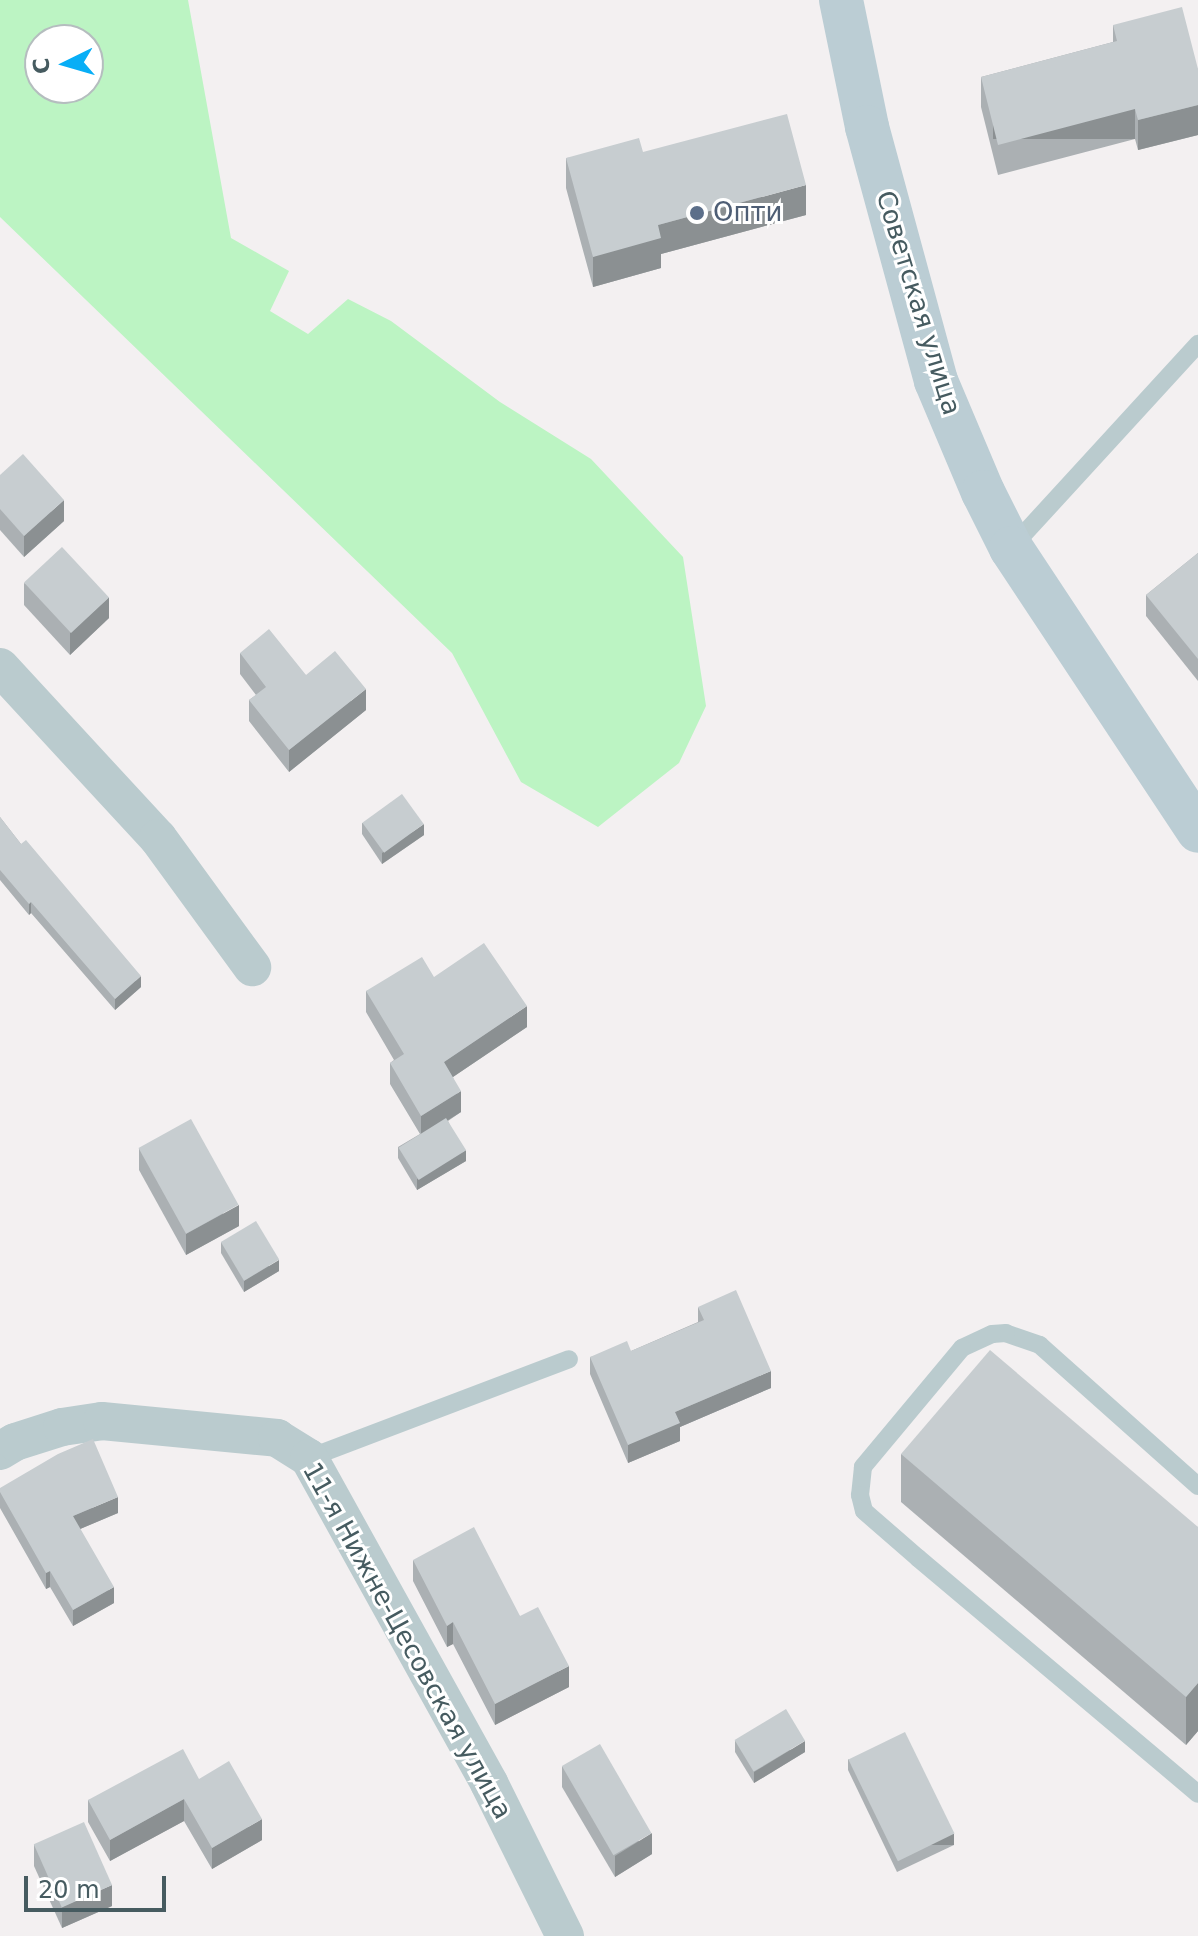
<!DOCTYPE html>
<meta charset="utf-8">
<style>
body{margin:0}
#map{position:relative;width:1198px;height:1936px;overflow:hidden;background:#f3f0f1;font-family:"DejaVu Sans",sans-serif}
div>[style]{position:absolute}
.green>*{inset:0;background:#bcf4c3}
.service>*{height:18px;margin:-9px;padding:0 9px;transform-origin:9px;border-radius:9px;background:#bacbce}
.minor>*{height:38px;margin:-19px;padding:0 19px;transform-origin:19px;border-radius:19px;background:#bacbce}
.secondary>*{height:44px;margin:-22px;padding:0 22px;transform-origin:22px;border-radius:22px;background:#bbcdd4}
.wall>*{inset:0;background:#abb0b3}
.shaded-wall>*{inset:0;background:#8b9092;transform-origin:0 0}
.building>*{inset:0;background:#c7cdd0;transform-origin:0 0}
.dots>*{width:22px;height:22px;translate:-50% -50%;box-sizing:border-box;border:4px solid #fff;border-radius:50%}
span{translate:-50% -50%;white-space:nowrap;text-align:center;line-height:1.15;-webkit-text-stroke:6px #fff;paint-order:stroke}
.service-label{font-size:26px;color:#4e5e75}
.left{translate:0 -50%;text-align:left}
.street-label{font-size:26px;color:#465b60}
.north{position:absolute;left:24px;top:24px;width:80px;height:80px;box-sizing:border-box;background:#fff;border:2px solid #b5bdbf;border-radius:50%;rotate:265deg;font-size:22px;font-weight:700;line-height:32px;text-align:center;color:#465b60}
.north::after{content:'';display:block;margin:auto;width:28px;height:36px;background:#08aef6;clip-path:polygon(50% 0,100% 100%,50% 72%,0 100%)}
.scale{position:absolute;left:24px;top:1876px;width:142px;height:36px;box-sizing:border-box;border:4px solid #465b60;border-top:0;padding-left:10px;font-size:24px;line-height:28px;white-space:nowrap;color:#465b60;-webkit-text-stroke:6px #fff;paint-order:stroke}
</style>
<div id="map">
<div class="green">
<i style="clip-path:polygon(evenodd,0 0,188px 0,231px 238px,289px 271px,270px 311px,308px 334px,348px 299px,391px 321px,500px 402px,591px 459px,683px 557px,706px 706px,679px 763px,598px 827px,521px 782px,452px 653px,0 217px,0 0,40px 40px,88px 40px,88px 88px,40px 88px,40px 40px)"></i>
</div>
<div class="service">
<i style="left:1011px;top:548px;width:277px;rotate:-47.5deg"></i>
<i style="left:309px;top:1458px;width:278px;rotate:-20.8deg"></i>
<i style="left:1198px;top:1486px;width:212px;rotate:-138.3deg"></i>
<i style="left:1040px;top:1345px;width:36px;rotate:-161deg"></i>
<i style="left:1006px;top:1333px;width:14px;rotate:176deg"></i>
<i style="left:992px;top:1334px;width:33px;rotate:155deg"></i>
<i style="left:962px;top:1348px;width:155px;rotate:129.8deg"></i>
<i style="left:863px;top:1467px;width:28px;rotate:96deg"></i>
<i style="left:860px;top:1495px;width:16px;rotate:76deg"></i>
<i style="left:864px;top:1511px;width:72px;rotate:41deg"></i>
<i style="left:918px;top:1558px;width:366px;rotate:40.1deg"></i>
</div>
<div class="minor">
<i style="left:0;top:667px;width:233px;rotate:47.3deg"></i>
<i style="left:158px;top:838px;width:160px;rotate:53.9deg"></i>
<i style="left:0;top:1451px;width:17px;rotate:-31deg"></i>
<i style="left:15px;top:1442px;width:49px;rotate:-17.7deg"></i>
<i style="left:62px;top:1427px;width:40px;rotate:-8.5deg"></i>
<i style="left:102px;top:1421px;width:176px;rotate:5.5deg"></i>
<i style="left:277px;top:1438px;width:38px;rotate:32deg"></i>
<i style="left:309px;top:1458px;width:372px;rotate:61deg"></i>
<i style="left:489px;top:1783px;width:171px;rotate:63.6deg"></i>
</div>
<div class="secondary">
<i style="left:841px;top:0;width:130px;rotate:78.4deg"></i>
<i style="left:867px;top:127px;width:263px;rotate:74.8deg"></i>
<i style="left:936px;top:381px;width:121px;rotate:67.1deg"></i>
<i style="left:983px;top:492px;width:63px;rotate:63.4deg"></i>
<i style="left:1011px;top:548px;width:339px;rotate:56.5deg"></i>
</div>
<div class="wall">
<i style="clip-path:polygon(1113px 25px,1198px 69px,1198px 135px,1138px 150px,1135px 139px,998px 175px,981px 107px,981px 77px,1113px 42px)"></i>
<i style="clip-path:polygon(643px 152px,806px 215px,661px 254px,661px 268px,593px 287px,566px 188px,566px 158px)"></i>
<i style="clip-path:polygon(0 475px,64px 521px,24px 557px,0 530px)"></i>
<i style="clip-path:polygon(1198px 553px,1198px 681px,1146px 616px,1146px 595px)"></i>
<i style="clip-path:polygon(24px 583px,109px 618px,70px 655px,24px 605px)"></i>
<i style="clip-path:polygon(240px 653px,306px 675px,366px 710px,289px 772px,249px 721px,249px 700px,256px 695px,240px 674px)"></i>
<i style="clip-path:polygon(0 817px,21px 844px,141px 987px,115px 1010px,31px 913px,29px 915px,0 880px)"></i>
<i style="clip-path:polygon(362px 823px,424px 835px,382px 864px,362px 834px)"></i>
<i style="clip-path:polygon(434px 977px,527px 1027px,453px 1077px,461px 1112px,448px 1121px,466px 1161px,417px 1190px,398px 1158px,398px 1147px,420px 1134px,390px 1084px,390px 1063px,394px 1060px,366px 1012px,366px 991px)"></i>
<i style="clip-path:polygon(139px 1148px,239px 1226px,186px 1255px,139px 1170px)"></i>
<i style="clip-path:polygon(221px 1242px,279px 1271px,244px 1292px,221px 1253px)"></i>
<i style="clip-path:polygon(698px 1307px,771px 1388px,680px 1427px,680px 1441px,628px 1463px,590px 1374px,590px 1357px,631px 1351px,698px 1322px)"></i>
<i style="clip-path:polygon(901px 1454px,1198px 1527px,1198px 1731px,1186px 1745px,901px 1502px)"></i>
<i style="clip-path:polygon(0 1488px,118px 1513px,80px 1529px,114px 1603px,73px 1626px,50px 1587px,46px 1589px,0 1508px)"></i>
<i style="clip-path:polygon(413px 1560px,520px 1616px,569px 1687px,495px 1725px,453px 1644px,447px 1647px,413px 1581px)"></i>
<i style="clip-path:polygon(735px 1741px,805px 1752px,754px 1783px,735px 1752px)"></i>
<i style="clip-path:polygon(848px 1759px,954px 1845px,897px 1872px,848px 1770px)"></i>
<i style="clip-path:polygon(562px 1766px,652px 1854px,615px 1877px,562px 1787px)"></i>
<i style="clip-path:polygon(199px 1779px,262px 1840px,212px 1869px,184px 1821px,110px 1861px,88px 1822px,88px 1800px)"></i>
<i style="clip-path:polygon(34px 1844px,112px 1906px,62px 1928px,34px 1866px)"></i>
</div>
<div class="shaded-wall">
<i style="clip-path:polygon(1198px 105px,1198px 135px,1138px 150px,1138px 120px)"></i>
<i style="left:1135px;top:109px;width:30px;height:142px;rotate:90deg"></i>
<i style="clip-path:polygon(806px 185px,806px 215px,661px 254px,661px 268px,593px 287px,593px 257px,658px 225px)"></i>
<i style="clip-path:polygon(64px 500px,64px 521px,24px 557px,24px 536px)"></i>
<i style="clip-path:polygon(109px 597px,109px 618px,70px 655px,70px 633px)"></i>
<i style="clip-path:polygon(366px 689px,366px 710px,289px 772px,289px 750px)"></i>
<i style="clip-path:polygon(424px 824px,424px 835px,382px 864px,382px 853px)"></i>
<i style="clip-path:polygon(31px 902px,31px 913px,29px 915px,29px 904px)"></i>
<i style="clip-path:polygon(141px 976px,141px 987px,115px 1010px,115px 999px)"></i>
<i style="clip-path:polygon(527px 1006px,527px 1027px,444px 1083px,444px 1062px)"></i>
<i style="clip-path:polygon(461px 1091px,461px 1112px,421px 1137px,421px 1116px)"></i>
<i style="clip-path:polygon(466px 1150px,466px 1161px,417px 1190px,417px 1179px)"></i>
<i style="clip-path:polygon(239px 1205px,239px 1226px,186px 1255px,186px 1234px)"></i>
<i style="clip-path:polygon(279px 1260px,279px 1271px,244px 1292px,244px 1281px)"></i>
<i style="clip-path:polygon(771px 1371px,771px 1388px,680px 1427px,680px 1441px,628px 1463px,628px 1445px,675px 1412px)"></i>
<i style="clip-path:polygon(118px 1497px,118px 1513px,73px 1532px,73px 1516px)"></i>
<i style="clip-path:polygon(50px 1571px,50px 1587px,46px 1589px,46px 1573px)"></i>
<i style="clip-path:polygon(114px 1587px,114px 1603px,73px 1626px,73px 1610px)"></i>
<i style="clip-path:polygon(453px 1622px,453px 1644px,447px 1647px,447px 1626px)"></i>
<i style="clip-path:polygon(569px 1666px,569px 1687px,495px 1725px,495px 1704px)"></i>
<i style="clip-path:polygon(1198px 1683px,1198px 1731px,1186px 1745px,1186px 1697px)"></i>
<i style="clip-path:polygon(805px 1741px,805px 1752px,754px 1783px,754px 1772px)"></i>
<i style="clip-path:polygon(184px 1799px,184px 1821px,110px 1861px,110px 1840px)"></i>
<i style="clip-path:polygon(262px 1819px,262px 1840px,212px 1869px,212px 1848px)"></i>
<i style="clip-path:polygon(652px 1833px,652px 1854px,615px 1877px,615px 1856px)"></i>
<i style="left:954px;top:1834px;width:11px;height:63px;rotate:90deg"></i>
<i style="clip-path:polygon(112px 1885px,112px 1906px,62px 1928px,62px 1907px)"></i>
</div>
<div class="building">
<i style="clip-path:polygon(1182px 7px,1198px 69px,1198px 105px,1138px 120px,1135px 109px,998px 145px,981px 77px,1117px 41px,1113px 25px)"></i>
<i style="clip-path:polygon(787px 114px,806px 185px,658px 225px,661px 238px,593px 257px,566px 158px,639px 138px,643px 152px)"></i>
<i style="clip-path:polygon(23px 454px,64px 500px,24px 536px,0 509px,0 475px)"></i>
<i style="left:62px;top:547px;width:69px;height:52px;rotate:47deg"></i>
<i style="clip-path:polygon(1198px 553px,1198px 659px,1146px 595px)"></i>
<i style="clip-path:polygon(269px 629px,306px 675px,335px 651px,366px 689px,289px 750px,249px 700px,266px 687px,240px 653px)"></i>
<i style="left:402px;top:794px;width:37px;height:49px;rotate:54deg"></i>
<i style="clip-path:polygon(0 817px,21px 844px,26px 840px,141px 976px,115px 999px,31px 902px,29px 904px,0 870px)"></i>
<i style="clip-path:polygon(484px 943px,527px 1006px,444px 1062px,461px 1091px,421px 1116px,390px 1063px,404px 1054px,366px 991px,422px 957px,434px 977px)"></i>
<i style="left:446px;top:1118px;width:38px;height:56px;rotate:58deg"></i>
<i style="left:191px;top:1119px;width:98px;height:60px;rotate:61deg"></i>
<i style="left:256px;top:1221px;width:45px;height:41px;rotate:59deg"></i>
<i style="clip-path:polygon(736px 1290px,771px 1371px,675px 1412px,680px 1423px,628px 1445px,590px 1357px,627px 1341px,631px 1351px,704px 1320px,698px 1307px)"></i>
<i style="clip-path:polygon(990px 1350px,1198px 1527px,1198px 1683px,1186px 1697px,901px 1454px)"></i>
<i style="clip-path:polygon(93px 1439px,118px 1497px,73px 1516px,114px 1587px,73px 1610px,50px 1571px,46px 1573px,0 1492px,0 1488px,58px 1454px)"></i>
<i style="clip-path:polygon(474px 1527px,520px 1616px,538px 1607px,569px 1666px,495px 1704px,453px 1622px,447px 1626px,413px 1560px)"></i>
<i style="left:786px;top:1709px;width:37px;height:60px;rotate:59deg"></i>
<i style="left:905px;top:1732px;width:113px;height:63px;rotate:64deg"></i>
<i style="left:600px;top:1744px;width:103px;height:44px;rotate:60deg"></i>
<i style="clip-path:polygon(183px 1749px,199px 1779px,229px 1761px,262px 1819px,212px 1848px,184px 1799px,110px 1840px,88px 1800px)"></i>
<i style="left:84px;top:1822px;width:69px;height:55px;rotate:66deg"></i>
</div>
<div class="dots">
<i style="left:697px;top:213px;background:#5c6f8a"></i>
</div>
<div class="service-label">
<span class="left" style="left:713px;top:213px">Опти</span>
</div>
<div class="street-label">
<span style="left:918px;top:303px;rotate:73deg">Советская улица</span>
<span style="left:407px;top:1641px;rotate:61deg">11-я Нижне-Цесовская улица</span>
</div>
<div class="north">С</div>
<div class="scale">20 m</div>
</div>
